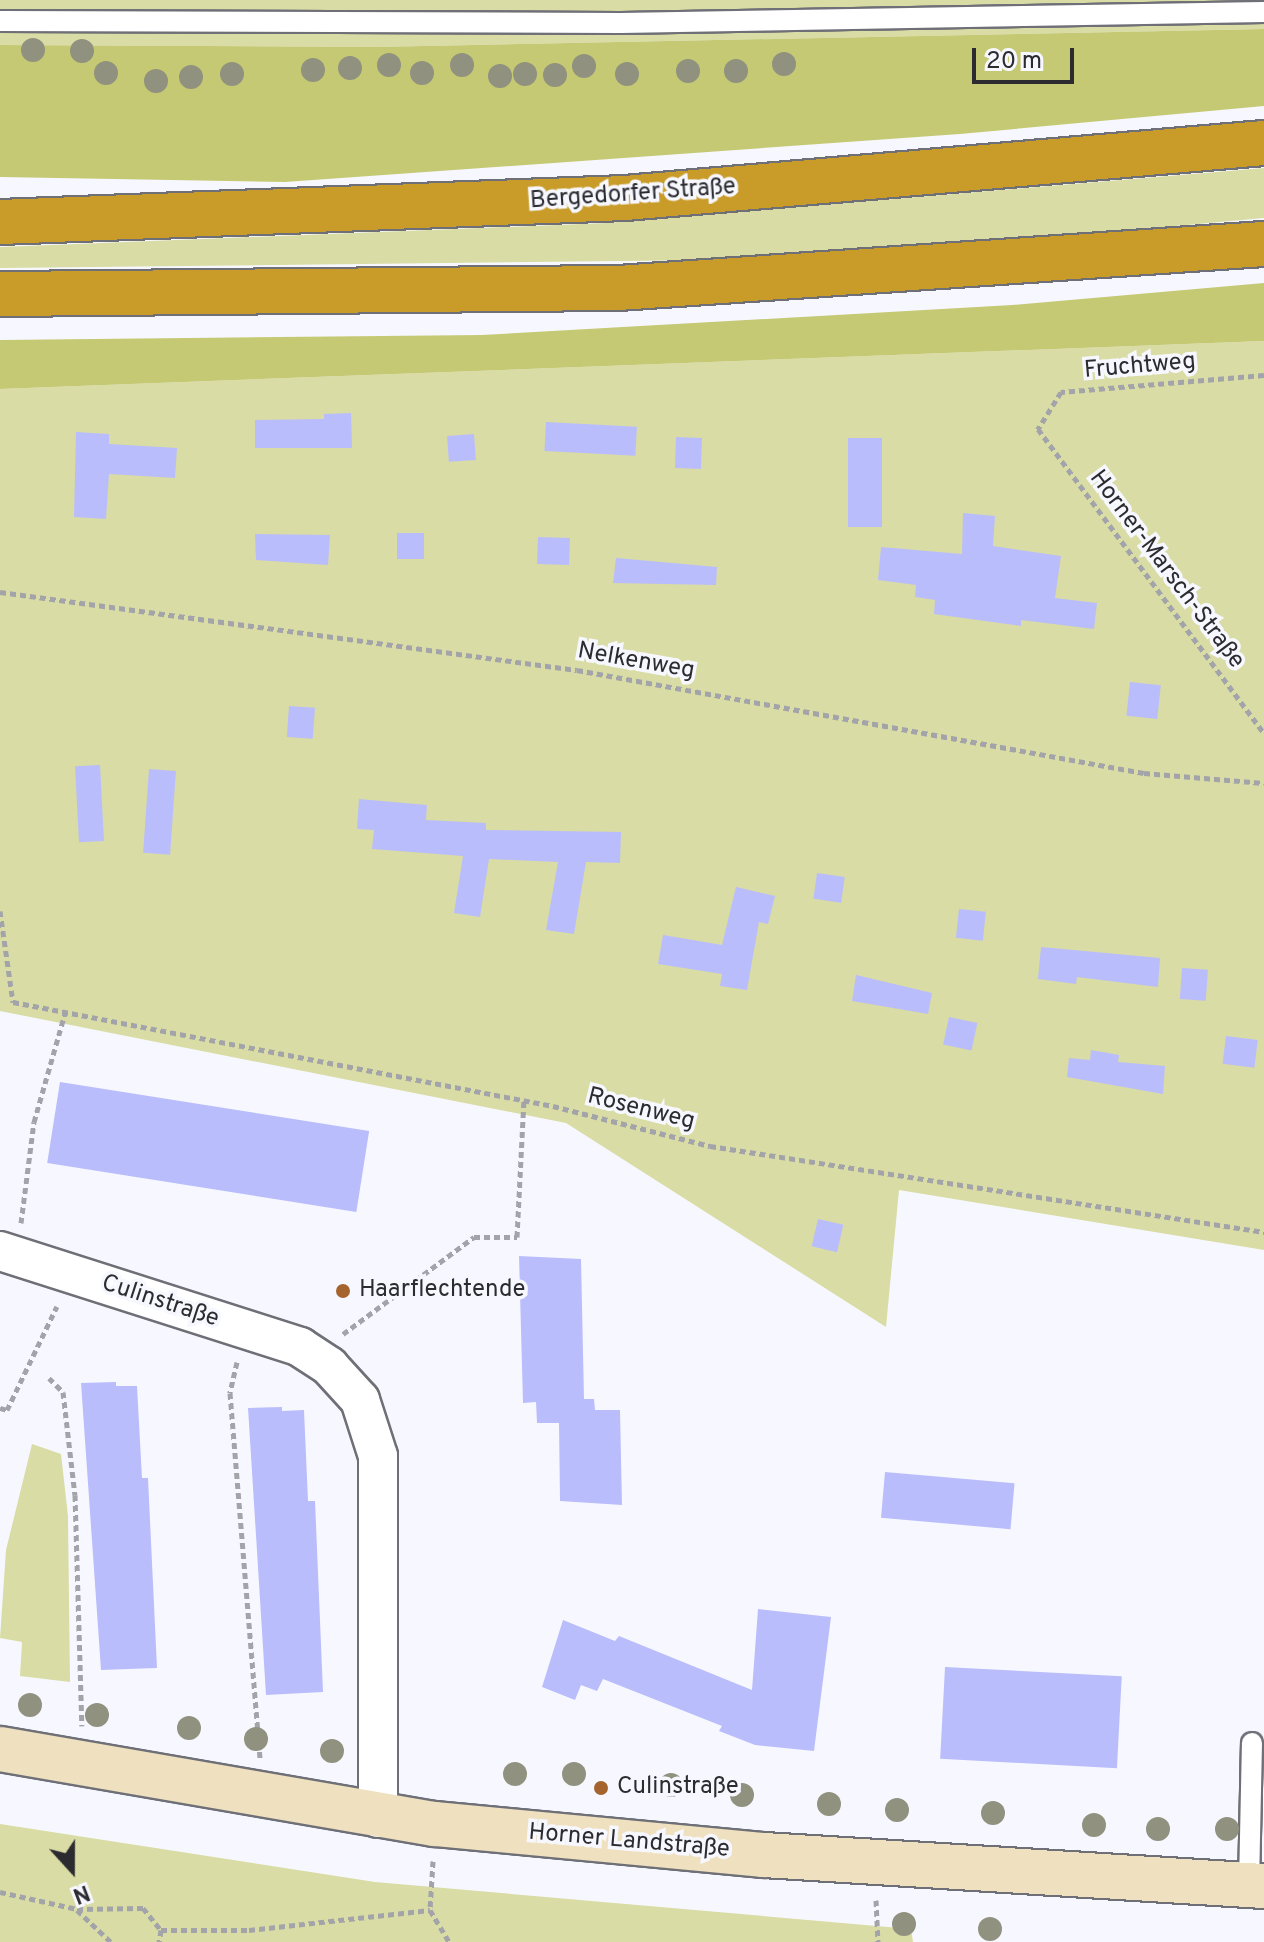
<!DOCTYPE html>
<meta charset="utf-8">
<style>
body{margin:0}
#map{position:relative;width:1264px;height:1942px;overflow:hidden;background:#f7f8ff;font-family:Overpass,sans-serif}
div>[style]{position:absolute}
.green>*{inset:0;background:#d9dca4}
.forest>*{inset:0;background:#c5c973}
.building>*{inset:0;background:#babdfb;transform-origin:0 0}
.path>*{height:5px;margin-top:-2.5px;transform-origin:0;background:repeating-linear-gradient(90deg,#a3a4a9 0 6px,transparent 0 10px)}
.roads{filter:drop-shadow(2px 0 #6f7077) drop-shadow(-2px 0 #6f7077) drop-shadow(0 2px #6f7077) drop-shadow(0 -2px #6f7077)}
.lane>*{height:20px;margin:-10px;padding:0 10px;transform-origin:10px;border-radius:10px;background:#fff}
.street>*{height:38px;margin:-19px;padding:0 19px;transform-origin:19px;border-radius:19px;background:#fff}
.secondary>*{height:44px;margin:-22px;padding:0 22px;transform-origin:22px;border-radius:22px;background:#efe1bf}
.highway>*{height:44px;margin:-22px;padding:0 22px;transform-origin:22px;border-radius:22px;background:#c99c2a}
.trees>*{width:24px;height:24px;margin:-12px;border-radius:50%;background:#90917f}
.dots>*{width:22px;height:22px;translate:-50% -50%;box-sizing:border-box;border:4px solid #f7f8ff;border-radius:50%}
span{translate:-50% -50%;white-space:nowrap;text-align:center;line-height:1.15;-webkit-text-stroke:7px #f7f8ff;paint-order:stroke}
.street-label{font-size:24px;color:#2c2c30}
.poi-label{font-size:24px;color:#2c2c30}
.left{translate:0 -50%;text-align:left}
.north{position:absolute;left:32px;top:1830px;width:80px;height:80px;-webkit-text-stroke:6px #f7f8ff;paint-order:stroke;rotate:159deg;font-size:22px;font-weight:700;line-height:32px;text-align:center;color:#2c2c30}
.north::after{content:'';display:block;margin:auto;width:28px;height:36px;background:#2c2c30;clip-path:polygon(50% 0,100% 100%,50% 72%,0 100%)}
.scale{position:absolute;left:972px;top:48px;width:102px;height:36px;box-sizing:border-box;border:4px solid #2c2c30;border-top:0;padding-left:10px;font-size:24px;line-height:28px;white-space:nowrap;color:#2c2c30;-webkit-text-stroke:6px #f7f8ff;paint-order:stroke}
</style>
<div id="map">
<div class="green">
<i style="clip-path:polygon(0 0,1264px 0,1264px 29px,374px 47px,0 45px)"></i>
<i style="clip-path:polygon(1264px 168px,1264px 218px,1021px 240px,713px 260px,0 268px,0 247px,606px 223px)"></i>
<i style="clip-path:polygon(1264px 341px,1264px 1250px,899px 1190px,886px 1327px,566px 1123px,0 1011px,0 389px)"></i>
<i style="clip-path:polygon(32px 1444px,61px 1454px,68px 1516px,70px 1682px,20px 1676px,22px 1642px,0 1638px,6px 1550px)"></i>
<i style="clip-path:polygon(0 1824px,375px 1882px,911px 1929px,913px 1942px,0 1942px)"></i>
</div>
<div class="forest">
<i style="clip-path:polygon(1264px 29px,1264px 106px,960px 134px,285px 182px,0 177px,0 45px,374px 47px)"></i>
<i style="clip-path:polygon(1264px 283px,1264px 341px,0 389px,0 340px,482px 335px,1012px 305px)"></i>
</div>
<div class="building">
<i style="clip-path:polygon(351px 413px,352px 448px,255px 448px,255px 420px,324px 419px,324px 414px)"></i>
<i style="left:546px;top:422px;width:91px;height:29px;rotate:3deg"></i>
<i style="clip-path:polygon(76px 432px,109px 434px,109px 444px,177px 448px,175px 478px,109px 474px,106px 519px,74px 517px)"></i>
<i style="left:474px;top:434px;width:26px;height:27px;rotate:86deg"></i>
<i style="left:676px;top:437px;width:26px;height:31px;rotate:2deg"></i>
<i style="left:848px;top:438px;width:34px;height:89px"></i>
<i style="clip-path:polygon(963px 513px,995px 516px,993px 546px,1061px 556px,1055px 598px,1097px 603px,1094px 629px,1021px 620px,1021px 626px,934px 614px,935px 600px,915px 597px,916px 585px,878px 580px,881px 547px,962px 554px)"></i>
<i style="left:397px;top:533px;width:27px;height:26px"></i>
<i style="clip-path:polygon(255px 534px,330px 535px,328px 565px,256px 560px)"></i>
<i style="left:538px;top:537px;width:32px;height:27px;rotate:2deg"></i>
<i style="clip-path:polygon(616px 558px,717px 567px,716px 585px,613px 583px)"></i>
<i style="left:1130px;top:682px;width:31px;height:34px;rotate:6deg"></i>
<i style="left:289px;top:706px;width:26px;height:31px;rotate:4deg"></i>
<i style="left:100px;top:765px;width:76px;height:25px;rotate:87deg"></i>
<i style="left:149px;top:769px;width:27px;height:84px;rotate:4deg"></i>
<i style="clip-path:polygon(359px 799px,427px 805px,426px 820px,486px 823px,486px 830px,621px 832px,620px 863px,586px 862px,574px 934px,546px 930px,558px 862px,489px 859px,480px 917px,454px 913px,463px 856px,372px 849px,374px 830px,357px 829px)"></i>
<i style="left:817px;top:873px;width:28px;height:26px;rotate:8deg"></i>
<i style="clip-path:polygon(736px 887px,775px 896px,768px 924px,759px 922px,747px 990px,720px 986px,722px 974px,658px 964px,663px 935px,722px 945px)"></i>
<i style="left:959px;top:909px;width:27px;height:29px;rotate:6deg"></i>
<i style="clip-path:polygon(1041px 947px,1160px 958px,1158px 987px,1077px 977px,1076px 984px,1038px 979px)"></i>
<i style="left:1182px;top:968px;width:26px;height:31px;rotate:4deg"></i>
<i style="clip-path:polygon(856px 975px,932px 993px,928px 1014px,852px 1001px)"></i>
<i style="left:949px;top:1017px;width:29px;height:28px;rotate:12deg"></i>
<i style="left:1226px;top:1036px;width:32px;height:28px;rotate:7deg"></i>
<i style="clip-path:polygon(1091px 1050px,1119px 1055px,1118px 1062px,1165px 1066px,1163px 1094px,1067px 1077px,1069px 1058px,1090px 1060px)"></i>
<i style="left:60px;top:1082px;width:313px;height:82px;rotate:9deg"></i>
<i style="left:818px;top:1219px;width:26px;height:28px;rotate:13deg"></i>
<i style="clip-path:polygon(519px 1256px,581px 1259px,584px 1399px,594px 1399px,595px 1410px,620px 1410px,622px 1505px,560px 1501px,559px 1423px,537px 1423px,536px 1402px,523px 1403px)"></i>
<i style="clip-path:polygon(116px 1382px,116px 1386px,137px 1386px,142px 1478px,148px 1478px,157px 1668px,101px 1670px,81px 1383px)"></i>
<i style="clip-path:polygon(282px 1407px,282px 1411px,304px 1410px,308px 1501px,315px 1501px,323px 1692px,266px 1695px,248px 1408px)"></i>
<i style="left:885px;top:1472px;width:130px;height:46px;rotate:5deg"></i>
<i style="clip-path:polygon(758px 1609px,831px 1617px,814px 1751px,755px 1745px,719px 1731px,722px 1726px,603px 1679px,597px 1691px,581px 1685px,575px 1700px,542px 1687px,563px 1620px,615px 1641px,619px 1636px,752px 1690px)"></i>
<i style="left:945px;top:1667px;width:177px;height:92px;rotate:3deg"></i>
</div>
<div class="path">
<i style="left:1264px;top:375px;width:204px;rotate:175.2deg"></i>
<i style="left:1061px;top:392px;width:44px;rotate:121.9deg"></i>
<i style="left:1038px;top:429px;width:379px;rotate:53.4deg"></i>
<i style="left:0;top:592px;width:582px;rotate:7.7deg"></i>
<i style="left:577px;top:670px;width:576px;rotate:10.3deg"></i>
<i style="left:1144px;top:773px;width:120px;rotate:4.8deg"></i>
<i style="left:0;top:911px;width:92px;rotate:81.9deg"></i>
<i style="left:13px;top:1002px;width:550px;rotate:10.9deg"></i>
<i style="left:553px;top:1106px;width:162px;rotate:14.3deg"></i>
<i style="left:710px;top:1146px;width:561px;rotate:8.82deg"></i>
<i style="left:21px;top:1223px;width:102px;rotate:-82.7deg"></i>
<i style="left:34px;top:1122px;width:113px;rotate:-74.1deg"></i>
<i style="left:343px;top:1334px;width:163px;rotate:-36.5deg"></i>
<i style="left:474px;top:1237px;width:43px"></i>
<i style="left:517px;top:1237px;width:136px;rotate:-87.1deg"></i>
<i style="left:237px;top:1362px;width:32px;rotate:103deg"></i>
<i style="left:230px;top:1393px;width:366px;rotate:85.3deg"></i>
<i style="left:49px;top:1378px;width:20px;rotate:45deg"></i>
<i style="left:63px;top:1392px;width:104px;rotate:83.4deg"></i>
<i style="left:75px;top:1495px;width:231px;rotate:88.3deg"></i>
<i style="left:0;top:1408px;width:7px;rotate:16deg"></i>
<i style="left:7px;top:1410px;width:115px;rotate:-64.3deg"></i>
<i style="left:433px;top:1861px;width:49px;rotate:93.5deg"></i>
<i style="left:430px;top:1910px;width:37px;rotate:59deg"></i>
<i style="left:0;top:1892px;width:79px;rotate:12.4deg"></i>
<i style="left:77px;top:1909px;width:66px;rotate:-0.9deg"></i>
<i style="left:143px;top:1908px;width:28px;rotate:51deg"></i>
<i style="left:161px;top:1930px;width:12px;rotate:99deg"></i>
<i style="left:876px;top:1900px;width:42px;rotate:87.3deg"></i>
<i style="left:77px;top:1910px;width:47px;rotate:43.3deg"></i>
<i style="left:161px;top:1930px;width:88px"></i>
<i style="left:249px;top:1930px;width:182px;rotate:-6.3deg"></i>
</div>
<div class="roads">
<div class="lane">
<i style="left:0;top:21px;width:621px;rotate:0.18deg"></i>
<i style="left:621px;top:23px;width:643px;rotate:-0.98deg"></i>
<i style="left:1249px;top:1885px;width:142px;rotate:-88.8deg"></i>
</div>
<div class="street">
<i style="left:0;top:1251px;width:315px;rotate:17.7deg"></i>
<i style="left:300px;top:1347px;width:35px;rotate:33deg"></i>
<i style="left:329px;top:1366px;width:46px;rotate:47.6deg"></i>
<i style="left:360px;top:1400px;width:59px;rotate:72.2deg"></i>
<i style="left:378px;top:1456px;width:362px;rotate:90deg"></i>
</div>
<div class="secondary">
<i style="left:0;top:1749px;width:441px;rotate:9.8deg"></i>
<i style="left:435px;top:1824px;width:330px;rotate:5.4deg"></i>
<i style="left:764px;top:1855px;width:501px;rotate:3.55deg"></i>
</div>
<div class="highway">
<i style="left:0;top:222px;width:625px;rotate:-2.2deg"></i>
<i style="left:625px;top:198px;width:641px;rotate:-4.92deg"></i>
<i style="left:0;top:294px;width:618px;rotate:-0.56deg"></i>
<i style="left:618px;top:288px;width:647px;rotate:-3.9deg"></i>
</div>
</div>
<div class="trees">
<i style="left:33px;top:50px"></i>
<i style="left:82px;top:51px"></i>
<i style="left:784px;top:64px"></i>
<i style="left:389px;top:65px"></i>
<i style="left:462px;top:65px"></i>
<i style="left:584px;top:66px"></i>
<i style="left:350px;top:68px"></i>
<i style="left:313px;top:70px"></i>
<i style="left:688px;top:71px"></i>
<i style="left:736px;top:71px"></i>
<i style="left:106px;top:73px"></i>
<i style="left:422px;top:73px"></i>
<i style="left:232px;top:74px"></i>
<i style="left:525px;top:74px"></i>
<i style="left:627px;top:74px"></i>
<i style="left:555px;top:75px"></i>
<i style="left:500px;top:76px"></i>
<i style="left:191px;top:77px"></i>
<i style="left:156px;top:81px"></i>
<i style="left:30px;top:1705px"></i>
<i style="left:97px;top:1715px"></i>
<i style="left:189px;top:1728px"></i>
<i style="left:256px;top:1739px"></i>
<i style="left:332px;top:1751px"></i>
<i style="left:515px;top:1774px"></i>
<i style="left:574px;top:1774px"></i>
<i style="left:671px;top:1785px"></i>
<i style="left:742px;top:1795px"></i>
<i style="left:829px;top:1804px"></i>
<i style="left:897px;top:1810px"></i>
<i style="left:993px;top:1813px"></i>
<i style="left:1094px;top:1825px"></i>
<i style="left:1158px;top:1829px"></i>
<i style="left:1227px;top:1829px"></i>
<i style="left:904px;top:1924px"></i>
<i style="left:990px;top:1929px"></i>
</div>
<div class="dots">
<i style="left:343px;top:1291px;background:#a5642e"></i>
<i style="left:601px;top:1788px;background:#a5642e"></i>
</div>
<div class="street-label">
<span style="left:633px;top:195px;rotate:-4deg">Bergedorfer Straße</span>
<span style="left:1140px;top:367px;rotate:-5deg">Fruchtweg</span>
<span style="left:1166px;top:570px;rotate:53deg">Horner-Marsch-Straße</span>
<span style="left:636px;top:662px;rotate:10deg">Nelkenweg</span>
<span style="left:641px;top:1110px;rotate:14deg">Rosenweg</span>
<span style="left:160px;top:1302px;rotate:18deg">Culinstraße</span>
<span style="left:629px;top:1842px;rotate:5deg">Horner Landstraße</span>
</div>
<div class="poi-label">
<span class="left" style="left:359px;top:1291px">Haarflechtende</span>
<span class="left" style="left:617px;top:1788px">Culinstraße</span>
</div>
<div class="north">N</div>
<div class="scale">20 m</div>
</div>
